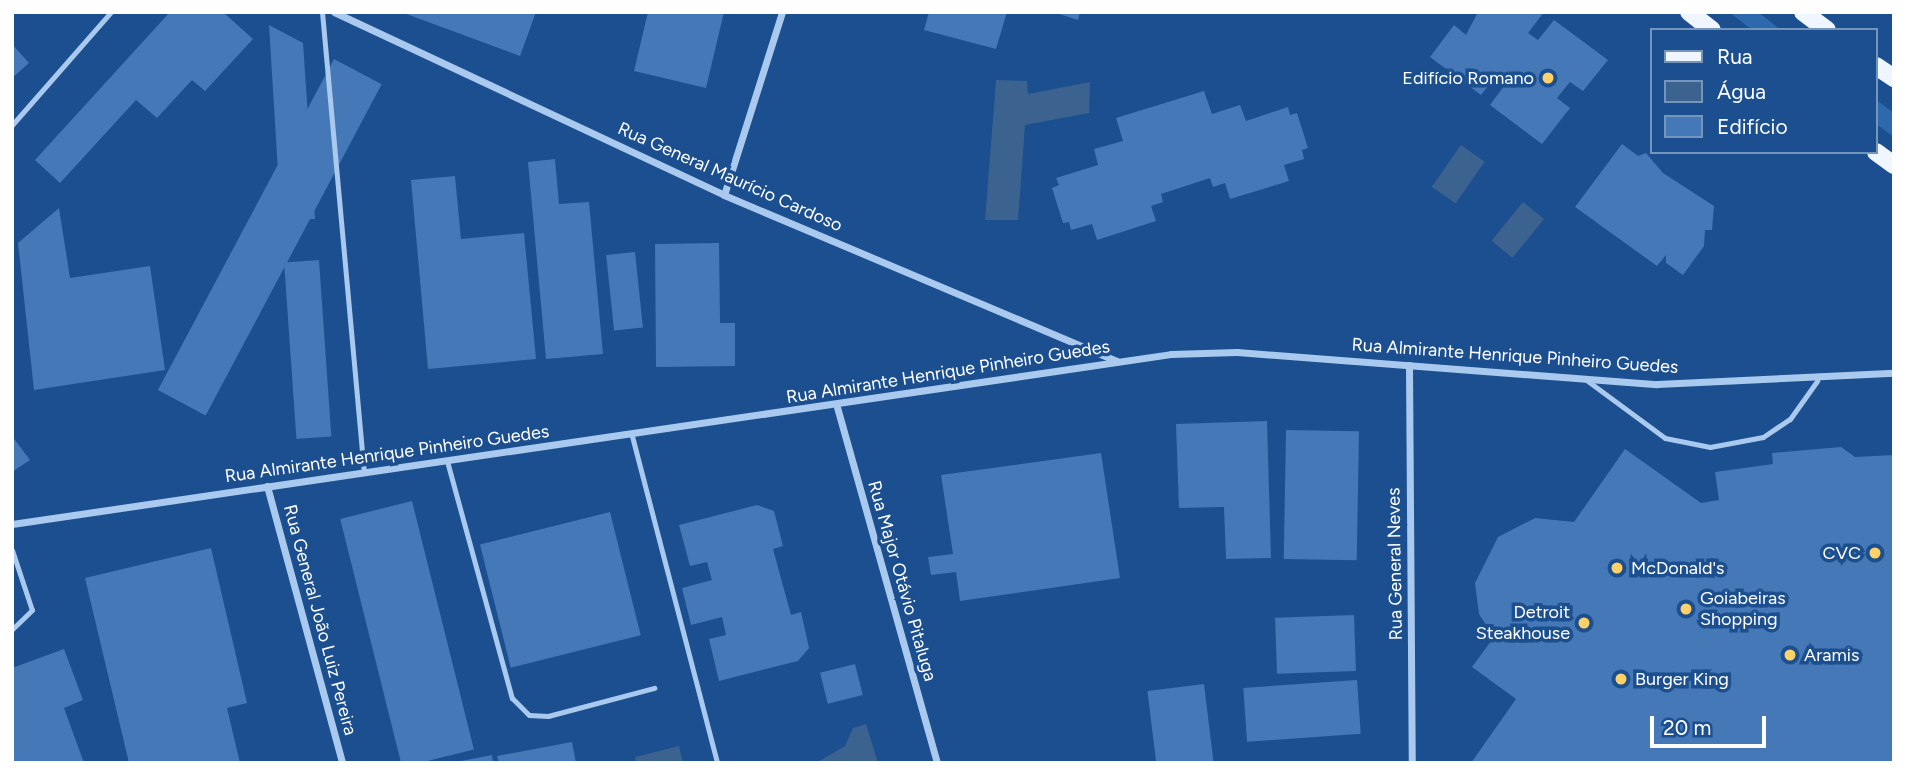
<!DOCTYPE html>
<meta charset="utf-8">
<style>
body{margin:0}
#map{position:relative;width:1906px;height:775px;overflow:hidden;background:#1b4f8f;font-family:Figtree,sans-serif}
div>[style]{position:absolute}
.green>*{inset:0;background:#2e69ad}
.water>*{inset:0;background:#3c6290;transform-origin:0 0}
.building>*{inset:0;background:#4478b7;transform-origin:0 0}
.service>*{height:5px;margin:-2.5px;padding:0 2.5px;transform-origin:2.5px;border-radius:2.5px;background:#a9c9ee}
.minor>*{height:7px;margin:-3.5px;padding:0 3.5px;transform-origin:3.5px;border-radius:3.5px;background:#a9c9ee}
.primary>*{height:18px;margin:-9px;padding:0 9px;transform-origin:9px;border-radius:9px;background:#f0f6ff}
.dots>*{width:19px;height:19px;translate:-50% -50%;box-sizing:border-box;border:4px solid #1b4f8f;border-radius:50%}
span{translate:-50% -50%;white-space:nowrap;text-align:center;line-height:1.15;-webkit-text-stroke:7px #1b4f8f;paint-order:stroke}
.poi-label{font-size:18px;color:#fff}
.right{translate:-100% -50%;text-align:right}
.left{translate:0 -50%;text-align:left}
.street-label{font-size:18px;color:#fff}
.frame{position:absolute;inset:0;border:14px solid #fff;pointer-events:none}
.legend{position:absolute;left:1650px;top:28px;width:228px;height:126px;box-sizing:border-box;background:#1b4f8f;border:2px solid #7695bc;margin:0;padding:9px 12px;list-style:none;font-size:21px;color:#fff}
.legend li{display:flex;align-items:center;gap:14px;height:35px}
.legend b{width:35px;border:2px solid #7695bc}
.scale{position:absolute;left:1650px;top:716px;width:116px;height:32px;box-sizing:border-box;border:4px solid #fff;border-top:0;padding-left:9px;font-size:21px;line-height:24px;white-space:nowrap;color:#fff;-webkit-text-stroke:5px #1b4f8f;paint-order:stroke}
</style>
<div id="map">
<div class="green">
<i style="clip-path:polygon(1729px 12px,1758px 12px,1781px 30px,1752px 30px)"></i>
<i style="clip-path:polygon(1876px 100px,1894px 113px,1894px 137px,1876px 124px)"></i>
</div>
<div class="water">
<i style="clip-path:polygon(996px 80px,1027px 81px,1028px 94px,1090px 82px,1089px 113px,1025px 125px,1018px 220px,985px 220px)"></i>
<i style="left:1461px;top:145px;width:29px;height:51px;rotate:35deg"></i>
<i style="left:1523px;top:202px;width:27px;height:50px;rotate:39deg"></i>
<i style="clip-path:polygon(866px 724px,878px 763px,816px 763px,845px 746px,853px 728px)"></i>
<i style="clip-path:polygon(679px 746px,683px 763px,636px 763px,635px 757px)"></i>
</div>
<div class="building">
<i style="clip-path:polygon(170px 12px,223px 12px,253px 39px,205px 91px,192px 80px,157px 118px,136px 100px,60px 183px,35px 160px)"></i>
<i style="clip-path:polygon(401px 12px,536px 12px,520px 56px)"></i>
<i style="clip-path:polygon(648px 12px,724px 12px,706px 88px,634px 71px)"></i>
<i style="clip-path:polygon(929px 12px,1007px 12px,996px 49px,924px 30px)"></i>
<i style="clip-path:polygon(1053px 12px,1080px 12px,1078px 20px)"></i>
<i style="clip-path:polygon(1478px 12px,1544px 12px,1528px 33px,1538px 40px,1554px 20px,1608px 60px,1583px 91px,1570px 82px,1557px 98px,1570px 108px,1542px 144px,1490px 105px,1507px 82px,1497px 75px,1481px 95px,1430px 57px,1454px 25px,1466px 35px)"></i>
<i style="clip-path:polygon(269px 25px,303px 43px,315px 219px,281px 220px)"></i>
<i style="clip-path:polygon(12px 44px,29px 63px,12px 78px)"></i>
<i style="left:334px;top:59px;width:54px;height:375px;rotate:28deg"></i>
<i style="clip-path:polygon(1204px 91px,1212px 114px,1240px 105px,1246px 121px,1288px 107px,1290px 115px,1297px 113px,1308px 148px,1302px 150px,1304px 159px,1284px 165px,1289px 181px,1230px 199px,1225px 183px,1213px 187px,1210px 178px,1161px 194px,1163px 202px,1151px 206px,1156px 221px,1097px 240px,1092px 224px,1071px 230px,1069px 222px,1063px 223px,1052px 188px,1059px 185px,1056px 178px,1098px 165px,1094px 149px,1123px 141px,1116px 118px)"></i>
<i style="clip-path:polygon(1622px 144px,1638px 156px,1646px 153px,1663px 173px,1714px 206px,1712px 230px,1705px 230px,1704px 246px,1683px 275px,1666px 263px,1666px 255px,1657px 266px,1575px 207px)"></i>
<i style="clip-path:polygon(555px 159px,559px 204px,589px 202px,603px 354px,546px 359px,528px 162px)"></i>
<i style="clip-path:polygon(455px 176px,461px 239px,524px 233px,536px 359px,428px 369px,411px 180px)"></i>
<i style="clip-path:polygon(59px 208px,70px 278px,150px 266px,165px 370px,34px 390px,18px 243px)"></i>
<i style="clip-path:polygon(719px 243px,720px 323px,735px 323px,735px 366px,656px 367px,655px 244px)"></i>
<i style="left:635px;top:252px;width:76px;height:29px;rotate:84deg"></i>
<i style="left:319px;top:260px;width:177px;height:35px;rotate:86deg"></i>
<i style="clip-path:polygon(1267px 421px,1271px 558px,1226px 559px,1224px 507px,1179px 508px,1176px 424px)"></i>
<i style="left:1286px;top:430px;width:73px;height:129px;rotate:1deg"></i>
<i style="clip-path:polygon(12px 436px,30px 460px,12px 472px)"></i>
<i style="clip-path:polygon(1841px 447px,1855px 457px,1894px 455px,1894px 763px,1471px 763px,1516px 699px,1472px 667px,1494px 637px,1479px 614px,1475px 583px,1498px 537px,1535px 518px,1574px 522px,1625px 449px,1701px 503px,1719px 500px,1715px 472px,1773px 464px,1772px 453px)"></i>
<i style="clip-path:polygon(1101px 453px,1120px 578px,960px 601px,956px 572px,931px 575px,928px 557px,953px 554px,941px 475px)"></i>
<i style="left:412px;top:501px;width:256px;height:74px;rotate:76deg"></i>
<i style="clip-path:polygon(757px 505px,774px 511px,783px 546px,773px 549px,791px 615px,801px 612px,809px 648px,798px 661px,719px 681px,709px 639px,726px 635px,722px 617px,691px 625px,682px 588px,712px 580px,707px 562px,690px 566px,679px 525px)"></i>
<i style="left:610px;top:512px;width:127px;height:134px;rotate:76deg"></i>
<i style="clip-path:polygon(211px 548px,247px 703px,227px 708px,240px 763px,129px 763px,85px 578px)"></i>
<i style="left:1354px;top:615px;width:56px;height:79px;rotate:88deg"></i>
<i style="clip-path:polygon(64px 649px,83px 700px,64px 708px,84px 763px,12px 763px,12px 668px)"></i>
<i style="left:855px;top:664px;width:32px;height:36px;rotate:76deg"></i>
<i style="left:1357px;top:680px;width:54px;height:114px;rotate:86deg"></i>
<i style="left:1204px;top:684px;width:80px;height:57px;rotate:83deg"></i>
<i style="clip-path:polygon(572px 742px,576px 763px,499px 763px,497px 756px)"></i>
<i style="clip-path:polygon(492px 755px,493px 763px,461px 763px,461px 761px)"></i>
</div>
<div class="service">
<i style="left:322px;top:12px;width:463px;rotate:84.8deg"></i>
<i style="left:12px;top:125px;width:150px;rotate:-48.8deg"></i>
<i style="left:1585px;top:379px;width:99px;rotate:36.4deg"></i>
<i style="left:1665px;top:438px;width:46px;rotate:11.3deg"></i>
<i style="left:1710px;top:447px;width:54px;rotate:-10.7deg"></i>
<i style="left:1763px;top:437px;width:32px;rotate:-34deg"></i>
<i style="left:1790px;top:419px;width:47px;rotate:-54.6deg"></i>
<i style="left:632px;top:436px;width:338px;rotate:75.4deg"></i>
<i style="left:447px;top:461px;width:246px;rotate:74.7deg"></i>
<i style="left:512px;top:698px;width:24px;rotate:45deg"></i>
<i style="left:529px;top:715px;width:19px;rotate:3deg"></i>
<i style="left:548px;top:716px;width:110px;rotate:-14.8deg"></i>
<i style="left:12px;top:550px;width:63px;rotate:71.6deg"></i>
<i style="left:32px;top:610px;width:28px;rotate:136deg"></i>
</div>
<div class="minor">
<i style="left:334px;top:12px;width:431px;rotate:25.1deg"></i>
<i style="left:724px;top:195px;width:427px;rotate:22.9deg"></i>
<i style="left:724px;top:195px;width:192px;rotate:-72.4deg"></i>
<i style="left:1409px;top:365px;width:398px;rotate:89.6deg"></i>
<i style="left:837px;top:407px;width:370px;rotate:74.3deg"></i>
<i style="left:267px;top:486px;width:287px;rotate:74.8deg"></i>
<i style="left:12px;top:524px;width:1171px;rotate:-8.34deg"></i>
<i style="left:1171px;top:354px;width:66px;rotate:-1.7deg"></i>
<i style="left:1237px;top:352px;width:421px;rotate:4.4deg"></i>
<i style="left:1657px;top:384px;width:237px;rotate:-2.7deg"></i>
</div>
<div class="primary">
<i style="left:1689px;top:12px;width:29px;rotate:38deg"></i>
<i style="left:1803px;top:12px;width:30px;rotate:37deg"></i>
<i style="left:1876px;top:66px;width:22px;rotate:34deg"></i>
<i style="left:1876px;top:152px;width:22px;rotate:36deg"></i>
</div>
<div class="dots">
<i style="left:1548px;top:78px;background:#ffd166"></i>
<i style="left:1875px;top:553px;background:#ffd166"></i>
<i style="left:1617px;top:568px;background:#ffd166"></i>
<i style="left:1686px;top:609px;background:#ffd166"></i>
<i style="left:1584px;top:623px;background:#ffd166"></i>
<i style="left:1790px;top:655px;background:#ffd166"></i>
<i style="left:1621px;top:679px;background:#ffd166"></i>
</div>
<div class="poi-label">
<span class="right" style="left:1534px;top:78px">Edifício Romano</span>
<span class="right" style="left:1861px;top:553px">CVC</span>
<span class="left" style="left:1631px;top:568px">McDonald's</span>
<span class="left" style="left:1700px;top:609px">Goiabeiras<br>Shopping</span>
<span class="right" style="left:1570px;top:623px">Detroit<br>Steakhouse</span>
<span class="left" style="left:1804px;top:655px">Aramis</span>
<span class="left" style="left:1635px;top:679px">Burger King</span>
</div>
<div class="street-label">
<span style="left:730px;top:177px;rotate:24deg">Rua General Maurício Cardoso</span>
<span style="left:1515px;top:356px;rotate:4deg">Rua Almirante Henrique Pinheiro Guedes</span>
<span style="left:948px;top:372px;rotate:-9deg">Rua Almirante Henrique Pinheiro Guedes</span>
<span style="left:387px;top:454px;rotate:-8deg">Rua Almirante Henrique Pinheiro Guedes</span>
<span style="left:1395px;top:564px;rotate:-91deg">Rua General Neves</span>
<span style="left:902px;top:581px;rotate:74deg">Rua Major Otávio Pitaluga</span>
<span style="left:320px;top:620px;rotate:75deg">Rua General João Luiz Pereira</span>
</div>
<div class="frame"></div>
<ul class="legend">
<li><b style="height:9px;background:#f0f6ff"></b>Rua</li>
<li><b style="height:19px;background:#3c6290"></b>Água</li>
<li><b style="height:19px;background:#4478b7"></b>Edifício</li>
</ul>
<div class="scale">20 m</div>
</div>
